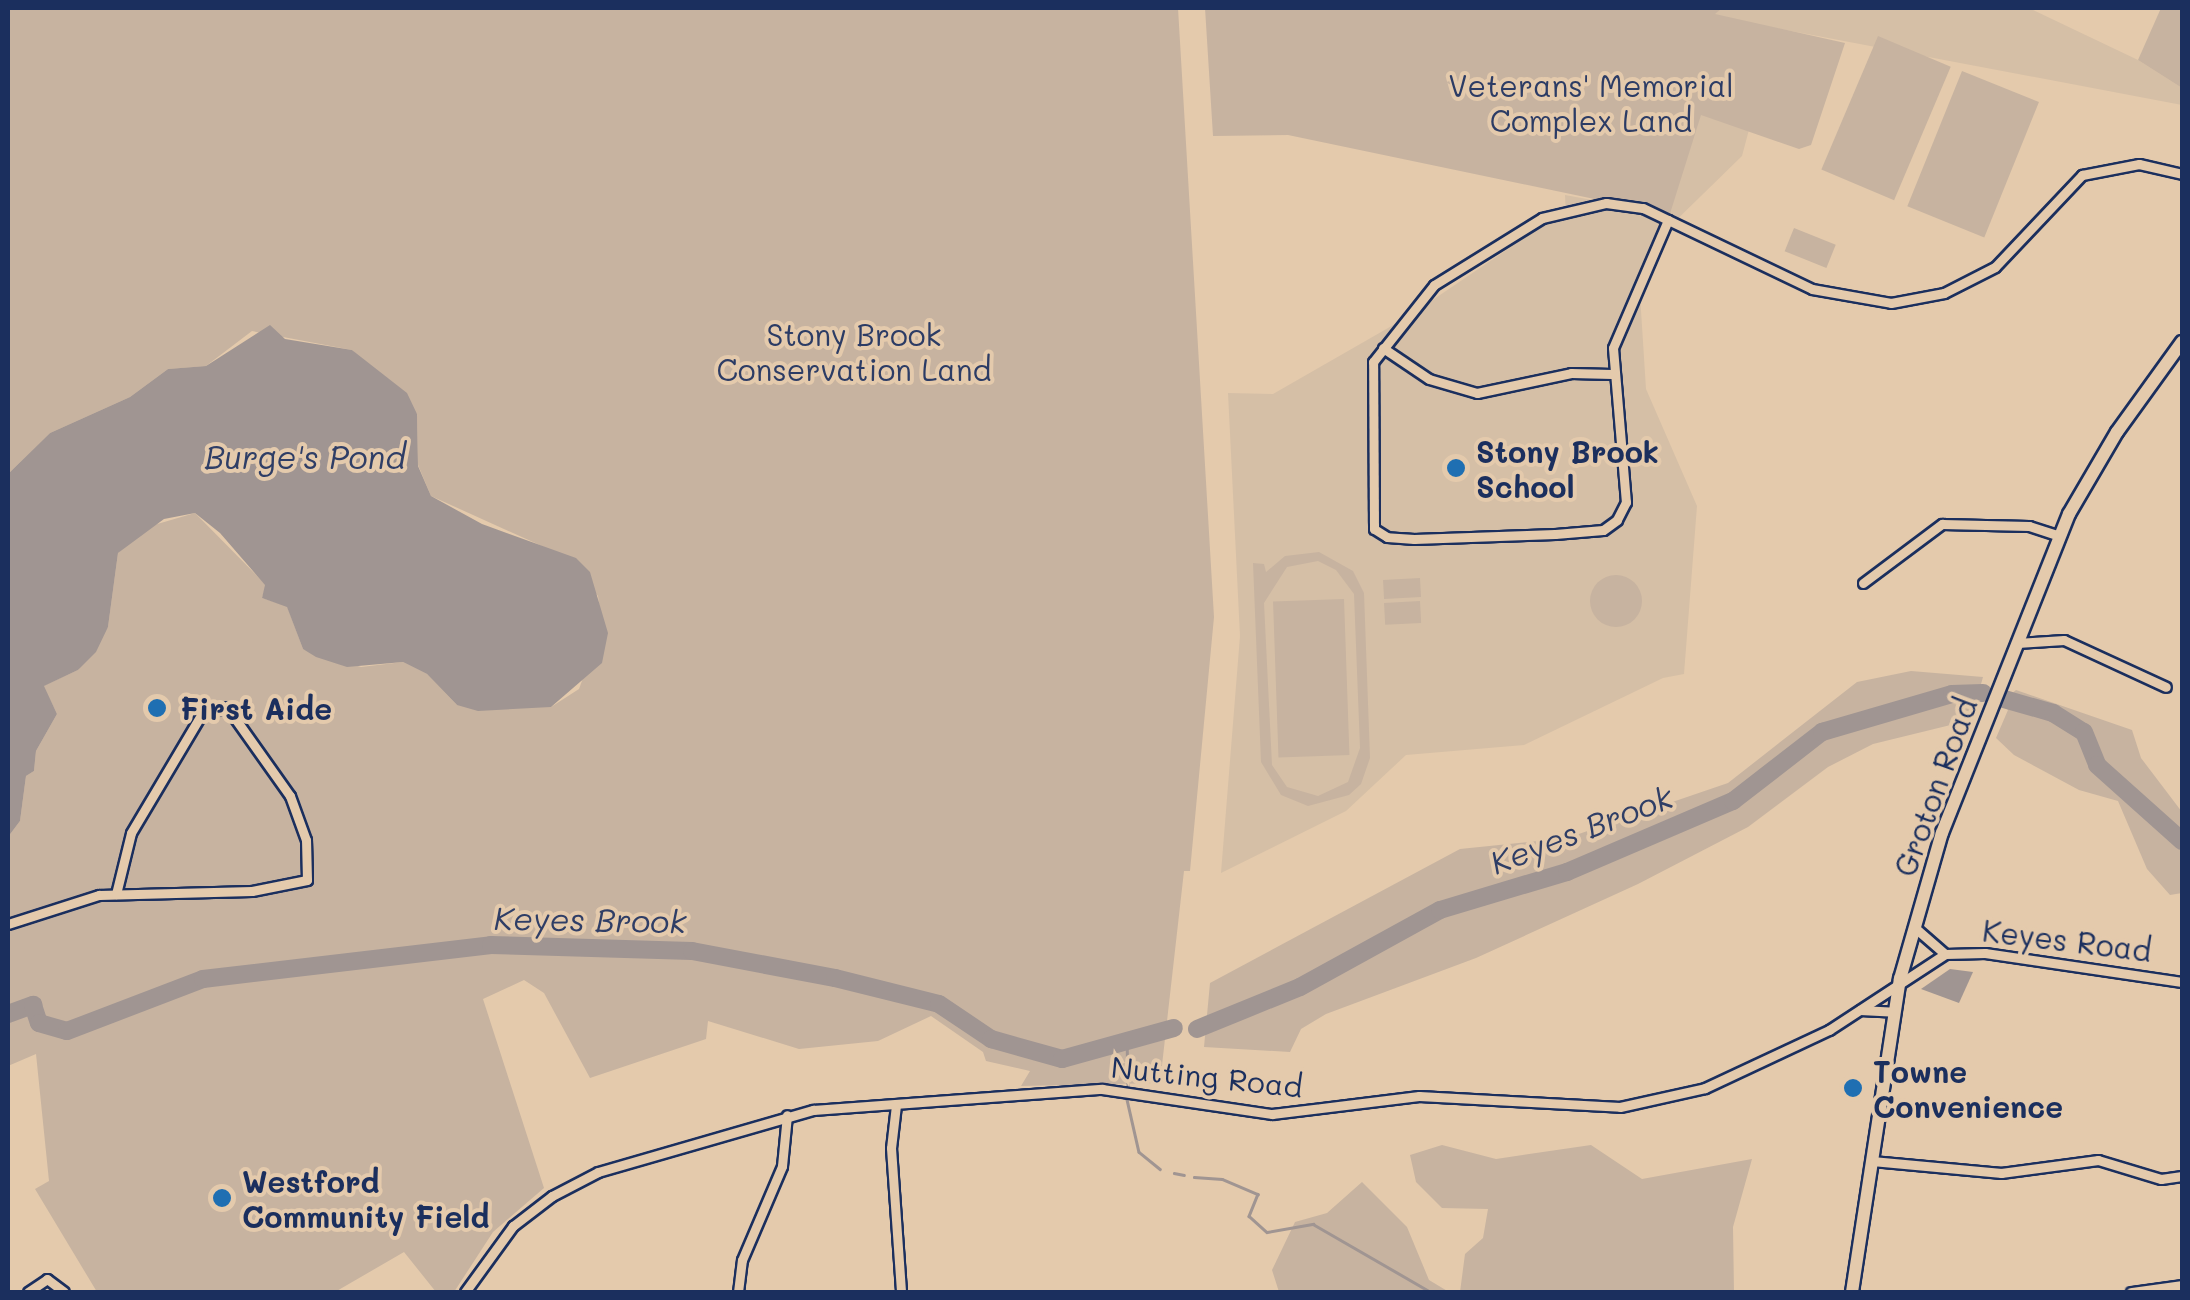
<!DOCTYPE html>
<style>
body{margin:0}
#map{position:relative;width:2190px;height:1300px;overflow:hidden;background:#e4caac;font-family:Mali,sans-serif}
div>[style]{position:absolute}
.built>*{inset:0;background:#d5bfa6}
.green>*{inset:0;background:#c7b3a0;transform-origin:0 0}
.round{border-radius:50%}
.water>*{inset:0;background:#a09592}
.stream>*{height:2.5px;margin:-1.25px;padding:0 1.25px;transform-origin:1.25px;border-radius:1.25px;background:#a09592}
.river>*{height:18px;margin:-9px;padding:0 9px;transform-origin:9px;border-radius:9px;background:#a09592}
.roads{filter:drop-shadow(2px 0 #1b2f5e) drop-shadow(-2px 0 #1b2f5e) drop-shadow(0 2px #1b2f5e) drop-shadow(0 -2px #1b2f5e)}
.street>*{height:9px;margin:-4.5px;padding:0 4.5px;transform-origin:4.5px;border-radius:4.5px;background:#e4caac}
.secondary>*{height:12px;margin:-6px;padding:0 6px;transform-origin:6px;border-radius:6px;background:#e4caac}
.dots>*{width:28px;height:28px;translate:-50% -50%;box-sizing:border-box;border:5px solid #e4caac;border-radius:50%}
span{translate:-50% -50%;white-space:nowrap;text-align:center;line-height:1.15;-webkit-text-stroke:8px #e4caac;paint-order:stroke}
.park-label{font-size:30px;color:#2c3c65}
.poi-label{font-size:30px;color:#1b2f5e;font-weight:700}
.left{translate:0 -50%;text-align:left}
.street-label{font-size:30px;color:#1b2f5e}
.water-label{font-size:32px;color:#2f3e66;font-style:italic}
.frame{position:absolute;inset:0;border:10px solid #1b2f5e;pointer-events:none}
</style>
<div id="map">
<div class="built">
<i style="clip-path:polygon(1722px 8px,2029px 8px,2138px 60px,2182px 88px,2182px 105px,1776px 28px,1742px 156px,1659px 237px,1639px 279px,1646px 389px,1697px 506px,1684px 674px,1663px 678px,1524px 745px,1406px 755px,1346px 811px,1221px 873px,1240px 636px,1228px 393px,1273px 394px,1409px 316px,1539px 228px,1566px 217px,1565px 195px,1647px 210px,1714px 14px)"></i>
</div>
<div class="green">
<i style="clip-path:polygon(8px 8px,1178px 8px,1214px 617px,1190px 871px,1184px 871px,1160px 1083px,1021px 1086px,1030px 1071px,986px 1061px,983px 1052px,931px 1016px,878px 1041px,799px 1049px,708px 1021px,706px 1039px,590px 1078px,544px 993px,524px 980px,483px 999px,544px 1188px,493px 1232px,454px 1292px,436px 1292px,404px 1252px,335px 1292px,97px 1292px,35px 1189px,49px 1181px,36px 1054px,8px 1066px,8px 837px,20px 821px,26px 776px,34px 771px,36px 751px,57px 714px,43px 686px,78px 670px,108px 627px,118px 553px,147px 527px,195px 513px,266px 585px,262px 598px,287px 606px,303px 649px,361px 667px,403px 662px,427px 674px,457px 705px,551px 707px,579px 689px,602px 626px,598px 596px,564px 556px,431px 496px,418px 465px,417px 414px,352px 350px,252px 331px,206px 366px,168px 369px,130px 397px,50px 433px,8px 474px)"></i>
<i style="clip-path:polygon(1205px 8px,1722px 8px,1715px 14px,1845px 43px,1811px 145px,1799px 149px,1701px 115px,1668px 220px,1647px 210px,1288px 135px,1213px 136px)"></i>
<i style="clip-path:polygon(2161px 8px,2182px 8px,2182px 88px,2138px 60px)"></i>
<i style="left:1878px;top:36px;width:79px;height:145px;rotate:23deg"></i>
<i style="left:1962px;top:71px;width:83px;height:146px;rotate:22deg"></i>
<i style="left:1794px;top:228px;width:45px;height:25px;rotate:22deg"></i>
<i style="clip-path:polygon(evenodd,1319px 552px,1353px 571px,1364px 593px,1370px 758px,1361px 784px,1349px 795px,1308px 806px,1281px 795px,1261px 762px,1253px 563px,1264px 564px,1266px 572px,1285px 556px,1319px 552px,1318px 561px,1336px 570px,1354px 594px,1360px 748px,1348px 782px,1318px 796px,1287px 787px,1272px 765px,1264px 603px,1287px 567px,1318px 561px)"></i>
<i class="round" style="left:1590px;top:575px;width:52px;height:52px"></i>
<i style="left:1420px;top:578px;width:19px;height:37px;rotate:87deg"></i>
<i style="left:1344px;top:599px;width:156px;height:71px;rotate:88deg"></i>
<i style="left:1420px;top:601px;width:22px;height:36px;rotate:87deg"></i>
<i style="clip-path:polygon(1911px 671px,1983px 677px,1971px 720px,1873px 744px,1828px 767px,1748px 827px,1638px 884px,1476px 958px,1326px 1014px,1301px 1029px,1290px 1052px,1204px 1047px,1210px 983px,1460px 849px,1567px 838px,1728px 783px,1857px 682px)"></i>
<i style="clip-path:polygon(2016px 690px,2132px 730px,2141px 758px,2182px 812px,2182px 893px,2170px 895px,2147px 869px,2118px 801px,2079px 790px,2014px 755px,1996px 738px,2008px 710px,2002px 702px)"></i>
<i style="clip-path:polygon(1442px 1145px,1496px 1159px,1591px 1145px,1642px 1179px,1752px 1159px,1733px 1227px,1734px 1292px,1460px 1292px,1465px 1254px,1483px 1238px,1488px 1209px,1442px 1208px,1416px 1182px,1410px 1155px)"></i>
<i style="clip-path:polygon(1362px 1182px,1407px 1227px,1429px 1280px,1449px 1292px,1279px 1292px,1272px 1270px,1295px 1222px,1327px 1213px)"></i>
</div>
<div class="water">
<i style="clip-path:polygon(270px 325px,285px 339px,352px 350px,407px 393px,417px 414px,418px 466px,431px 496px,482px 524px,576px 558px,590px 572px,608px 633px,602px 663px,551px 707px,478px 711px,457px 705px,427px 674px,403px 662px,347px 667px,316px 657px,303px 649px,287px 607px,262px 598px,265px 585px,220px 533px,195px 513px,164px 519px,118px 553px,108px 627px,96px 652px,78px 670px,44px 686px,57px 714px,36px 751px,34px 771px,26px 776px,20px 821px,8px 837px,8px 474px,50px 433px,130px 397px,168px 369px,206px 366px)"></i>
<i style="clip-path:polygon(1950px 969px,1973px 972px,1959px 1003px,1921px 989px)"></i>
</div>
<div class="stream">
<i style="left:1127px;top:1037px;width:48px;rotate:88.8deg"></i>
<i style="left:1126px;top:1095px;width:58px;rotate:77.2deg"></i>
<i style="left:1139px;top:1152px;width:27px;rotate:39deg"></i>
<i style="left:1174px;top:1173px;width:10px;rotate:11deg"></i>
<i style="left:1194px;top:1177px;width:28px;rotate:4deg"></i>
<i style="left:1222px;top:1179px;width:39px;rotate:23deg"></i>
<i style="left:1258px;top:1194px;width:24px;rotate:112deg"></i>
<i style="left:1249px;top:1216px;width:24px;rotate:42deg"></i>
<i style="left:1267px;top:1232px;width:47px;rotate:-9.9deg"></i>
<i style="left:1313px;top:1224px;width:136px;rotate:30deg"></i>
</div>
<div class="river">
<i style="left:2004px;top:699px;width:51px;rotate:15.9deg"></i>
<i style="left:2053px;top:713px;width:36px;rotate:32deg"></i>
<i style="left:2084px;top:732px;width:35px;rotate:68deg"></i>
<i style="left:2097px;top:765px;width:114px;rotate:41.8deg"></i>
<i style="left:8px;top:1014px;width:27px;rotate:-20deg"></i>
<i style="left:33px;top:1005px;width:19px;rotate:72deg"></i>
<i style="left:39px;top:1023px;width:29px;rotate:16deg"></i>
<i style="left:67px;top:1031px;width:146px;rotate:-20.9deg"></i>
<i style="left:203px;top:979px;width:290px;rotate:-6.7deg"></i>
<i style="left:491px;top:945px;width:201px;rotate:1.7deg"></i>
<i style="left:692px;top:951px;width:146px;rotate:10.7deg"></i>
<i style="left:835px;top:978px;width:107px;rotate:14deg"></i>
<i style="left:939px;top:1004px;width:63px;rotate:33.9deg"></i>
<i style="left:991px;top:1039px;width:74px;rotate:15.7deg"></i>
<i style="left:1062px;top:1059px;width:116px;rotate:-15.5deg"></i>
<i style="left:1197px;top:1029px;width:111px;rotate:-22.2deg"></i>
<i style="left:1300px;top:987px;width:160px;rotate:-28.8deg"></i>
<i style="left:1440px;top:910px;width:133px;rotate:-16.7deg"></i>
<i style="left:1567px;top:872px;width:181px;rotate:-23.2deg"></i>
<i style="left:1733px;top:801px;width:113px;rotate:-37.8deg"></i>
<i style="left:1822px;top:732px;width:135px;rotate:-16.3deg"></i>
<i style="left:1952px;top:694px;width:31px;rotate:-2deg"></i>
</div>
<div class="roads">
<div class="street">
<i style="left:1668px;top:220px;width:139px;rotate:113.3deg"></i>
<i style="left:1613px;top:348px;width:155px;rotate:85.2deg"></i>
<i style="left:1626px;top:502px;width:20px;rotate:117deg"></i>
<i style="left:1617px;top:520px;width:17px;rotate:144deg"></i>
<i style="left:1603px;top:530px;width:48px;rotate:175.2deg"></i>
<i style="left:1555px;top:534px;width:141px;rotate:178deg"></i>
<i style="left:1414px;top:539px;width:27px;rotate:-176deg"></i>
<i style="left:1387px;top:537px;width:15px;rotate:-148deg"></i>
<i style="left:1374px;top:529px;width:167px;rotate:-90.3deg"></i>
<i style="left:1373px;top:362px;width:98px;rotate:-51.6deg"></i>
<i style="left:1434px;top:285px;width:127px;rotate:-31.8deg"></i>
<i style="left:1542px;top:218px;width:66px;rotate:-13.2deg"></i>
<i style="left:1606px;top:203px;width:37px;rotate:8deg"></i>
<i style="left:1643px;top:208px;width:187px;rotate:25.6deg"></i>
<i style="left:1812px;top:289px;width:80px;rotate:10deg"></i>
<i style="left:1891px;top:303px;width:54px;rotate:-10.7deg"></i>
<i style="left:1944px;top:293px;width:57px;rotate:-27deg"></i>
<i style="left:1995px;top:267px;width:127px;rotate:-46.6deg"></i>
<i style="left:2082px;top:175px;width:58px;rotate:-10.9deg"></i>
<i style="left:2139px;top:164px;width:44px;rotate:13.1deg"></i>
<i style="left:1383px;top:348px;width:55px;rotate:34deg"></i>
<i style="left:1429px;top:379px;width:50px;rotate:16.3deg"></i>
<i style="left:1477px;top:393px;width:96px;rotate:-12deg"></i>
<i style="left:1571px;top:373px;width:41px;rotate:1.4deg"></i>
<i style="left:1863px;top:583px;width:99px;rotate:-36.8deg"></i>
<i style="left:1942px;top:524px;width:87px;rotate:1.3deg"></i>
<i style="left:2029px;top:526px;width:32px;rotate:18deg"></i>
<i style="left:2017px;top:643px;width:47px;rotate:-3.7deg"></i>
<i style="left:2064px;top:640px;width:112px;rotate:24.7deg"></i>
<i style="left:8px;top:924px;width:96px;rotate:-17.7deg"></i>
<i style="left:99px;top:895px;width:153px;rotate:-1.5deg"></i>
<i style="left:252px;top:891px;width:56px;rotate:-11.3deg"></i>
<i style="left:307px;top:880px;width:40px;rotate:-91.4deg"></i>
<i style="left:306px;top:840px;width:47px;rotate:-110deg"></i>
<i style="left:290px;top:796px;width:109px;rotate:-125.3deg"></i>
<i style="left:227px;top:707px;width:27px;rotate:163deg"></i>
<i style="left:201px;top:715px;width:137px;rotate:120.7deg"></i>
<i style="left:131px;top:833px;width:63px;rotate:103.8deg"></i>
<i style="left:1914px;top:927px;width:41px;rotate:41.1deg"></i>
<i style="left:1860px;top:1010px;width:34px;rotate:3deg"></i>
<i style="left:896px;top:1105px;width:43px;rotate:96.6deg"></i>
<i style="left:891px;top:1148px;width:144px;rotate:86deg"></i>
<i style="left:1872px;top:1161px;width:130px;rotate:5.3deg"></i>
<i style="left:2001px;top:1173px;width:98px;rotate:-7.6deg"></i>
<i style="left:2098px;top:1160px;width:66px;rotate:16.8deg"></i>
<i style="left:2161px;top:1179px;width:21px;rotate:-8deg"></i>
<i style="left:28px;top:1292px;width:23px;rotate:-34deg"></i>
<i style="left:47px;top:1279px;width:21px;rotate:37deg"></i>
<i style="left:465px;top:1292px;width:82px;rotate:-54deg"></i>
<i style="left:513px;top:1226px;width:49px;rotate:-37.6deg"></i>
<i style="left:552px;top:1196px;width:52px;rotate:-27.6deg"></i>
<i style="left:598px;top:1172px;width:224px;rotate:-16.1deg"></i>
<i style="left:813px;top:1110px;width:290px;rotate:-4.2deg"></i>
<i style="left:1102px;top:1089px;width:172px;rotate:8.4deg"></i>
<i style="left:1272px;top:1114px;width:148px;rotate:-7deg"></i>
<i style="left:1419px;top:1096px;width:201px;rotate:3.1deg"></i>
<i style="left:1620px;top:1107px;width:87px;rotate:-12.6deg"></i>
<i style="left:1705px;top:1088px;width:137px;rotate:-25.1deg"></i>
<i style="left:1829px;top:1030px;width:139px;rotate:-33.2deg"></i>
<i style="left:1945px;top:954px;width:40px;rotate:-1.4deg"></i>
<i style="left:1985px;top:953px;width:199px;rotate:8.4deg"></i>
<i style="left:738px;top:1292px;width:32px;rotate:-83deg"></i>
<i style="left:742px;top:1260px;width:102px;rotate:-66.9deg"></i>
<i style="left:782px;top:1166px;width:51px;rotate:-84.4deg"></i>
<i style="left:2131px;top:1292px;width:51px;rotate:-7.8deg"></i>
</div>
<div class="secondary">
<i style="left:1852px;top:1292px;width:317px;rotate:-81.3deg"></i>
<i style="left:1900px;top:979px;width:152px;rotate:-74deg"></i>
<i style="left:1942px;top:833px;width:343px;rotate:-68.3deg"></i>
<i style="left:2069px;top:514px;width:95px;rotate:-59.7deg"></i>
<i style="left:2117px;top:432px;width:111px;rotate:-54.2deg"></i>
</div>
</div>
<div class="dots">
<i style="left:1456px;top:468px;background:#1f6fb2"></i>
<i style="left:157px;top:708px;background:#1f6fb2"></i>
<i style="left:1853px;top:1088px;background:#1f6fb2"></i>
<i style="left:222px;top:1198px;background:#1f6fb2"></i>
</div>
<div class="park-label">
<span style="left:1591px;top:102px">Veterans' Memorial<br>Complex Land</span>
<span style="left:854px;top:351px">Stony Brook<br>Conservation Land</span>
</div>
<div class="poi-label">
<span class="left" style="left:1476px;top:468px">Stony Brook<br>School</span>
<span class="left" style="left:180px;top:708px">First Aide</span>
<span class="left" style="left:1873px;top:1088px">Towne<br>Convenience</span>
<span class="left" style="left:242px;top:1198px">Westford<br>Community Field</span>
</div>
<div class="street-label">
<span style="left:1935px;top:787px;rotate:-70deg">Groton Road</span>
<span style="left:2067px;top:940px;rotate:7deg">Keyes Road</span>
<span style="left:1207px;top:1076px;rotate:6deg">Nutting Road</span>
</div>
<div class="water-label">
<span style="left:305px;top:456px">Burge's Pond</span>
<span style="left:1581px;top:829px;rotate:-21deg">Keyes Brook</span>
<span style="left:590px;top:919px;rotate:1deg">Keyes Brook</span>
</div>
<div class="frame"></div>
</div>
